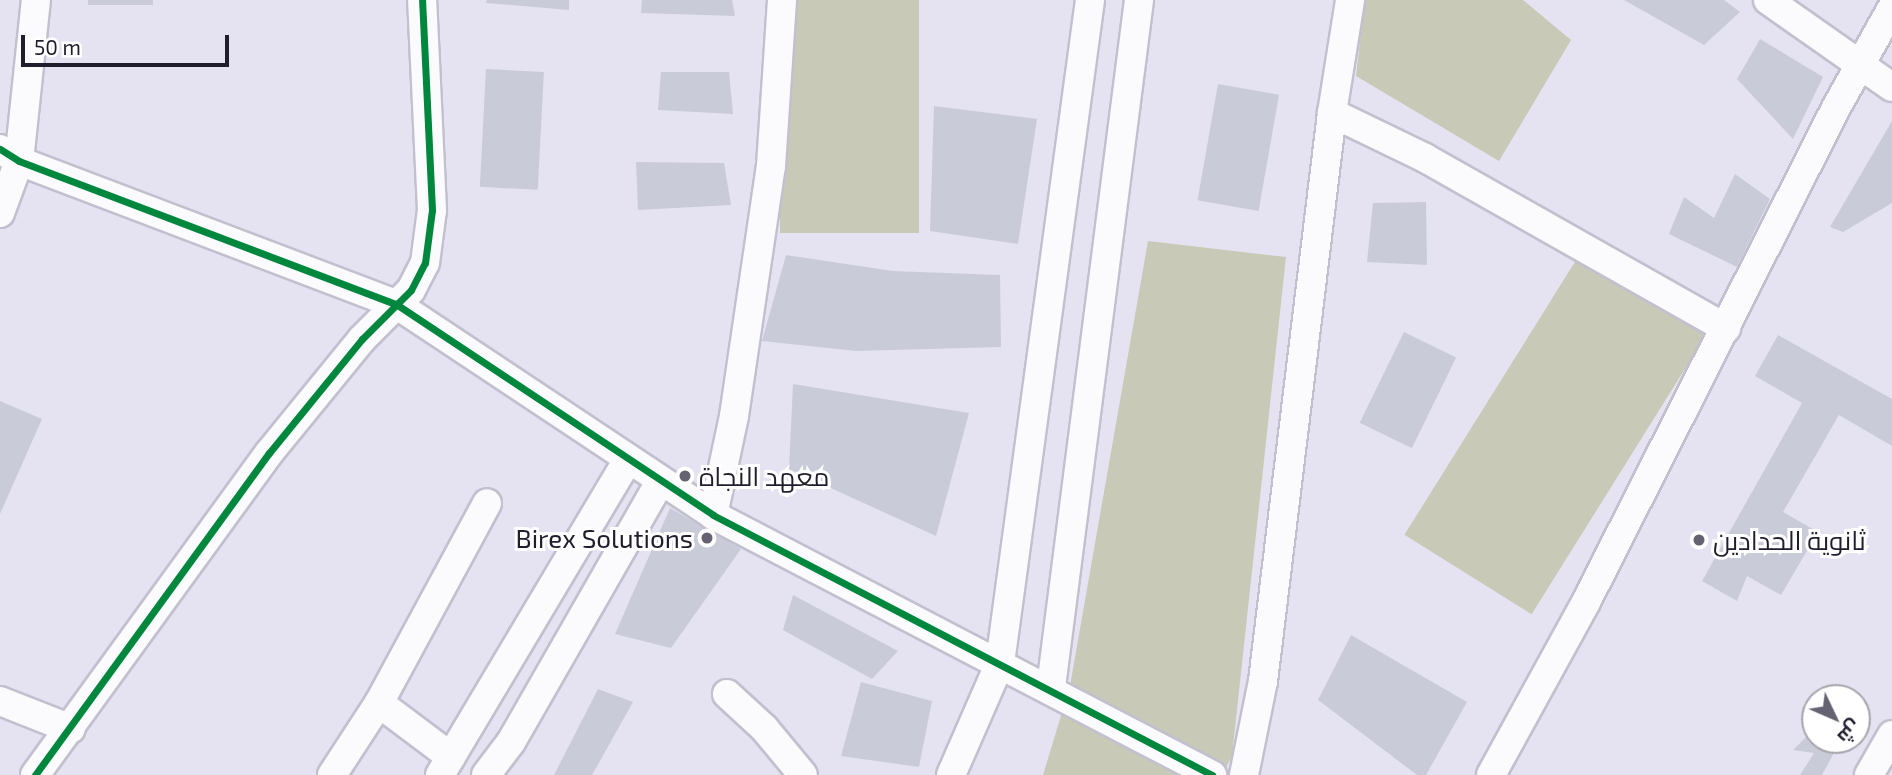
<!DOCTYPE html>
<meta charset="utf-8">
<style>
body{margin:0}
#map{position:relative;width:1892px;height:775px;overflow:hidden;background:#e5e3f2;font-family:"Exo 2",Cairo,sans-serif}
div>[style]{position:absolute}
.green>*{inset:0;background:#c8c9b7;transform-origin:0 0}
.building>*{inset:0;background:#cacbd9;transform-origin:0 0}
.roads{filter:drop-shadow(2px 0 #c2c0ce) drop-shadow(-2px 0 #c2c0ce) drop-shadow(0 2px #c2c0ce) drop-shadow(0 -2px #c2c0ce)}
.minor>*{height:28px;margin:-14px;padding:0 14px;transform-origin:14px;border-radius:14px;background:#fbfbfd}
.cycleway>*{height:7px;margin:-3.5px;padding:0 3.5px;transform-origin:3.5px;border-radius:3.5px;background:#00873e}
.dots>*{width:19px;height:19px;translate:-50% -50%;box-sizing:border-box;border:4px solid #fff;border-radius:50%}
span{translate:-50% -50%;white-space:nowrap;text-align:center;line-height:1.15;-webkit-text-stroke:6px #fff;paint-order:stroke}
.poi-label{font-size:26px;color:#201d2d}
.left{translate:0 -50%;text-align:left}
.right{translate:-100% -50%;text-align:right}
.north{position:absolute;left:1801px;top:684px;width:70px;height:70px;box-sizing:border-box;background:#fff;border:2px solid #a6a5ab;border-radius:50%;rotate:134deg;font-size:19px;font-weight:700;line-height:28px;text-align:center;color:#201d2d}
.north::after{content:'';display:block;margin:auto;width:24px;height:32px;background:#656272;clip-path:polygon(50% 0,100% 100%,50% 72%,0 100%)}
.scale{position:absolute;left:21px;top:35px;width:208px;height:32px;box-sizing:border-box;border:4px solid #201d2d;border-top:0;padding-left:9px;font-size:21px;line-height:24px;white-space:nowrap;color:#201d2d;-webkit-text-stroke:5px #fff;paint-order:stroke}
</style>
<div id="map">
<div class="green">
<i style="left:780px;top:0;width:139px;height:233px"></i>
<i style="clip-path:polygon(1365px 0,1523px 0,1571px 40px,1499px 161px,1356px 76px)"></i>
<i style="clip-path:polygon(1148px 241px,1286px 257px,1232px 756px,1222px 775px,1043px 775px,1070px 686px)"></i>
<i style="left:1583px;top:249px;width:150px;height:337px;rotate:32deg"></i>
</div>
<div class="building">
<i style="left:88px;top:0;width:65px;height:5px"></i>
<i style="clip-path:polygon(487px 0,569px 0,569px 10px,486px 3px)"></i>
<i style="clip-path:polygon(642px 0,732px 0,735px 16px,641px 13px)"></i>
<i style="clip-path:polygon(1624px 0,1724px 0,1740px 12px,1704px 45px)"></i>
<i style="clip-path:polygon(1760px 39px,1823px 77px,1793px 139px,1737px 79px)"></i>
<i style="left:486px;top:69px;width:58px;height:118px;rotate:3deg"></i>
<i style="clip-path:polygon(661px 72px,729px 72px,733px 114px,658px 110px)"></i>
<i style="left:1218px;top:84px;width:62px;height:118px;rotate:10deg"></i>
<i style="clip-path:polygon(934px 106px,1037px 119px,1018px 244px,930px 231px)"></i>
<i style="clip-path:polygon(1892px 121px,1892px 203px,1843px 232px,1830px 227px)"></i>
<i style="clip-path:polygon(636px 162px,724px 163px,731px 205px,638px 210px)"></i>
<i style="clip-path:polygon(1735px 174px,1770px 199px,1737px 267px,1669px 234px,1684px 197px,1714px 218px)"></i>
<i style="clip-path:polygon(1426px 202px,1427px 265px,1367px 262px,1373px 203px)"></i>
<i style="clip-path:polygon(786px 255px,893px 271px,1000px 275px,1001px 347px,856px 351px,762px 341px)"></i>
<i style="left:1404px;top:332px;width:58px;height:101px;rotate:26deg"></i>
<i style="clip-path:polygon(1778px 335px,1892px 399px,1892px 446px,1839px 415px,1783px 512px,1818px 532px,1781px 595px,1747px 576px,1737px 601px,1702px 581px,1802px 403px,1755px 376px)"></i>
<i style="clip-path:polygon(793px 384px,969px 413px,936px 536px,789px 469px)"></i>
<i style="clip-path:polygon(0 401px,42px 419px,0 514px)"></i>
<i style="clip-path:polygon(670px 508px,741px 549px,671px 648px,615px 634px)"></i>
<i style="clip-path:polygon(793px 595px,898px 651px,872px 679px,783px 630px)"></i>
<i style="clip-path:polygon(1351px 635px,1467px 702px,1426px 775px,1417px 775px,1318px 700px)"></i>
<i style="clip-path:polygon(861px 682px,932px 701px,919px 767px,841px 756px)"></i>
<i style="clip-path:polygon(598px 689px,633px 702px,592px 775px,554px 775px)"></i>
<i style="clip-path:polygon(1815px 728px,1815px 740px,1826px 740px,1836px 749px,1822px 775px,1800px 775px,1814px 753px,1793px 750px)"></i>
</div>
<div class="roads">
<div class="minor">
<i style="left:1768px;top:0;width:151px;rotate:35.1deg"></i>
<i style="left:1332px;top:113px;width:103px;rotate:25.8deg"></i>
<i style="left:1425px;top:158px;width:346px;rotate:29.5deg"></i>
<i style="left:0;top:149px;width:22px;rotate:32deg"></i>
<i style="left:19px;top:161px;width:403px;rotate:20.8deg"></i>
<i style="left:396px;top:304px;width:381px;rotate:33.6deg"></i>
<i style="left:713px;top:515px;width:563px;rotate:27.52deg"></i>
<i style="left:0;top:213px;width:55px;rotate:-69.9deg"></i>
<i style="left:19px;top:161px;width:162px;rotate:-84deg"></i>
<i style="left:713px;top:515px;width:101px;rotate:-78deg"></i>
<i style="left:734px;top:416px;width:253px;rotate:-81.6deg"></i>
<i style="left:771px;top:166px;width:166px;rotate:-86.2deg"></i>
<i style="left:1051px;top:687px;width:693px;rotate:-82.7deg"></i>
<i style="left:727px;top:694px;width:50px;rotate:42.6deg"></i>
<i style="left:764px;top:728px;width:61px;rotate:50.3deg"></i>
<i style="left:0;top:701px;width:76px;rotate:21.5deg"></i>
<i style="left:379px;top:703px;width:90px;rotate:36.9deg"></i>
<i style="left:35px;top:775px;width:398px;rotate:-54deg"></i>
<i style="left:269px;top:453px;width:147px;rotate:-50.8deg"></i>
<i style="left:362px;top:339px;width:69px;rotate:-45deg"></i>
<i style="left:411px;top:290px;width:30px;rotate:-63deg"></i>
<i style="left:425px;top:263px;width:53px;rotate:-82.5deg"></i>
<i style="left:432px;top:210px;width:210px;rotate:-92.7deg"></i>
<i style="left:332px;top:775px;width:86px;rotate:-56.9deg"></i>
<i style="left:379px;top:703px;width:227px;rotate:-61.6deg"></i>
<i style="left:440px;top:775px;width:367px;rotate:-59.2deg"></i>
<i style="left:486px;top:775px;width:41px;rotate:-52.9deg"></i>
<i style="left:511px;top:742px;width:300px;rotate:-60.2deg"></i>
<i style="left:951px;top:775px;width:122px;rotate:-66.4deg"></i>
<i style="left:1000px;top:663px;width:669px;rotate:-82.27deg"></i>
<i style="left:1244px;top:775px;width:96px;rotate:-78.6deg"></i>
<i style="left:1263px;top:681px;width:572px;rotate:-83.07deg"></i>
<i style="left:1332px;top:113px;width:114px;rotate:-80.9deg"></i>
<i style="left:1491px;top:775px;width:197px;rotate:-61.2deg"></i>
<i style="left:1586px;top:602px;width:556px;rotate:-63.16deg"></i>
<i style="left:1837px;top:106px;width:112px;rotate:-60.7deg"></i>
<i style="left:1869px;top:775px;width:46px;rotate:-60.1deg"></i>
</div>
</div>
<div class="cycleway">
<i style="left:0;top:149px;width:22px;rotate:32deg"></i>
<i style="left:19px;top:161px;width:403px;rotate:20.8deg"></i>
<i style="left:396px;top:304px;width:381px;rotate:33.6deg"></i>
<i style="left:713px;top:515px;width:563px;rotate:27.52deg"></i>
<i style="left:35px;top:775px;width:398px;rotate:-54deg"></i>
<i style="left:269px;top:453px;width:147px;rotate:-50.8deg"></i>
<i style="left:362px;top:339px;width:69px;rotate:-45deg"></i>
<i style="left:411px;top:290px;width:30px;rotate:-63deg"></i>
<i style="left:425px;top:263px;width:53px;rotate:-82.5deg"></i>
<i style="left:432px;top:210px;width:210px;rotate:-92.7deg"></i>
</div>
<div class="dots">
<i style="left:685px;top:476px;background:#656272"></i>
<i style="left:707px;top:538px;background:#656272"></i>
<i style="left:1699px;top:540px;background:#656272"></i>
</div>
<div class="poi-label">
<span class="left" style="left:699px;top:476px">معهد النجاة</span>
<span class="right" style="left:693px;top:538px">Birex Solutions</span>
<span class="left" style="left:1713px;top:540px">ثانوية الحدادين</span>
</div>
<div class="north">ش</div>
<div class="scale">50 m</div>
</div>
